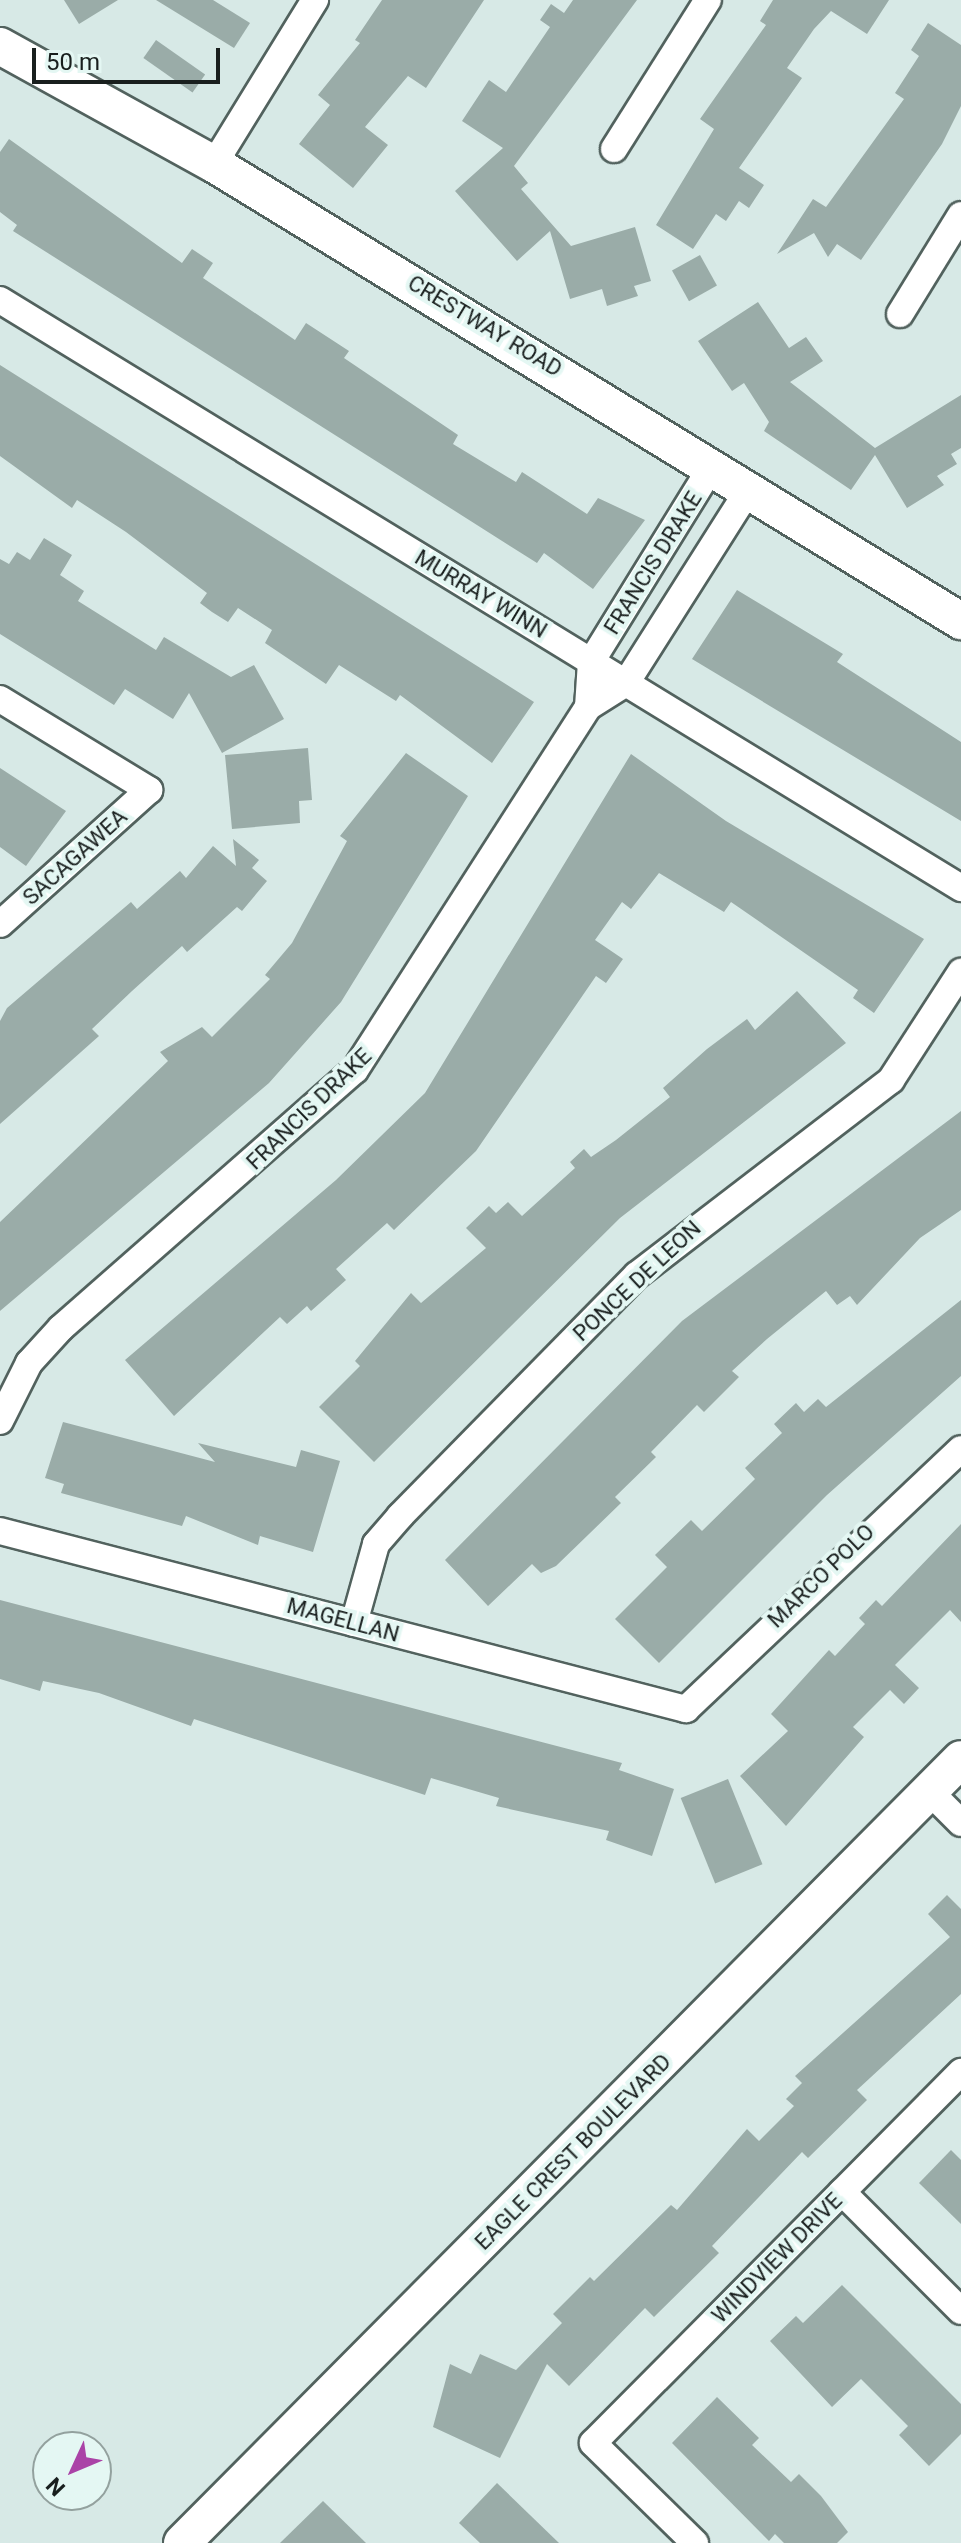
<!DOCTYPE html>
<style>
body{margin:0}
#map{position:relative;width:961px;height:2543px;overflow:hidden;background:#d7e9e6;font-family:Roboto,sans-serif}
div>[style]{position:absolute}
.building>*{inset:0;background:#9aaca8;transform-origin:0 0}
.roads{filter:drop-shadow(2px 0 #52625e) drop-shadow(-2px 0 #52625e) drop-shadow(0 2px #52625e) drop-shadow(0 -2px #52625e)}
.street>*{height:26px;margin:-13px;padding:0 13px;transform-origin:13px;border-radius:13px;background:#fff}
.secondary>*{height:36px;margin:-18px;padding:0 18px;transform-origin:18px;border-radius:18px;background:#fff}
span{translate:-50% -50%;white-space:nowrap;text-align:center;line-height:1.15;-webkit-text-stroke:8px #e4f7f3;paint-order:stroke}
.street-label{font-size:22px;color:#191f1e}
.north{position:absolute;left:32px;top:2431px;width:80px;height:80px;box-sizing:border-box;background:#e4f7f3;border:2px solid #93a19e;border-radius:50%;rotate:226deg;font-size:22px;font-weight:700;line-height:32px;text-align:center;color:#191f1e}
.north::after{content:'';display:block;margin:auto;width:28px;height:36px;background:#aa43a7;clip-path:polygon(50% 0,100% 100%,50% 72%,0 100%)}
.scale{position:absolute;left:32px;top:48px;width:188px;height:36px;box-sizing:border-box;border:4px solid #191f1e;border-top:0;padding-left:10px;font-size:24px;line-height:28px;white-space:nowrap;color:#191f1e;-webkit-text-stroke:6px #e4f7f3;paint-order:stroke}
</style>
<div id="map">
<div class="building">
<i style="clip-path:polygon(64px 0,118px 0,79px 24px)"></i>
<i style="clip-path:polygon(156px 0,213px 0,250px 23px,234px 48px)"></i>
<i style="clip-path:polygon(382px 0,484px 0,426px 88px,408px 76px,365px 127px,388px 145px,353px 188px,299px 144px,330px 105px,318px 95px,360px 43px,355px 40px)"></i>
<i style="clip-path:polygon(573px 0,637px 0,514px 166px,528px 183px,521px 189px,571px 246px,635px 227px,651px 281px,634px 286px,638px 296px,607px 306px,602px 289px,570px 299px,550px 231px,517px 261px,455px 191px,503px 148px,462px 121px,489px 80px,506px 92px,550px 27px,540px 20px,551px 4px,564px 13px)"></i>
<i style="clip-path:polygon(773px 0,889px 0,867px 34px,831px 11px,814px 29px,787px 68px,802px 78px,739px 168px,764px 185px,749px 208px,739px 201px,726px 221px,716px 214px,693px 249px,656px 225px,714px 129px,700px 119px,766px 25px,760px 21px)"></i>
<i style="clip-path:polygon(928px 23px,961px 45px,961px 106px,942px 144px,861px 260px,837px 244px,828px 257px,814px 233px,777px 254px,813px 199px,826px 207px,904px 99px,895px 93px,919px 56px,911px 50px)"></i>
<i style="left:156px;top:40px;width:60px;height:22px;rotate:35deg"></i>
<i style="clip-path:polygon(9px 139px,182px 263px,192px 249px,213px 263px,203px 278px,295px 340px,306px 323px,349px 351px,344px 358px,458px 435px,453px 444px,516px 482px,522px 472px,587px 514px,598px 498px,645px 520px,593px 589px,544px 553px,537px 563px,13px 231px,17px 225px,0 212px,0 152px)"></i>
<i style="left:700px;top:255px;width:35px;height:32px;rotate:61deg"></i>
<i style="clip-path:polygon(758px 302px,789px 348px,806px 337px,823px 361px,790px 382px,875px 448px,961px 395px,961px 448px,951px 454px,957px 464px,937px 476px,944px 485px,907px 508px,875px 455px,851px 490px,764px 431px,769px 422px,744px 383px,732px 391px,698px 341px)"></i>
<i style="clip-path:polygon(0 365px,534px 702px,492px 763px,400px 695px,396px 701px,339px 665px,326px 684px,265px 643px,272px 630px,238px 608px,228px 622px,212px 612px,200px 603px,207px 593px,126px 532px,77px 500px,72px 508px,0 456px)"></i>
<i style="clip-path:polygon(44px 538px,72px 555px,60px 575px,84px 591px,78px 601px,156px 650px,164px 637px,231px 677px,254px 665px,284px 719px,222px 753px,189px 693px,173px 719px,125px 689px,114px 705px,0 634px,0 559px,9px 564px,17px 552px,30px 560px)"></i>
<i style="clip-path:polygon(737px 590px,843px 654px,837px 662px,961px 742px,961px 821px,692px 659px)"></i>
<i style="clip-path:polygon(308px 748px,312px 800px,299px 801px,300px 823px,232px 829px,225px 755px)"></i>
<i style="clip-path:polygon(406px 753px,468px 796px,341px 1002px,269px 1083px,0 1311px,0 1222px,168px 1061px,160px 1052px,202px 1027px,212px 1037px,270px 979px,265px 975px,292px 943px,347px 841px,340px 836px)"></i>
<i style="clip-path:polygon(631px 754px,726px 821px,924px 939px,874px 1013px,853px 998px,858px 990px,731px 902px,724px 912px,659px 873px,631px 909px,622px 902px,595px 940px,623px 959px,606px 983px,596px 976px,476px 1151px,394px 1230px,387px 1223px,336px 1269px,346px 1280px,311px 1311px,307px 1306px,287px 1324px,280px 1317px,174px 1416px,125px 1360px,336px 1180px,425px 1093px)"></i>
<i style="clip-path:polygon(0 768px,66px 811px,26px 866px,0 847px)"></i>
<i style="clip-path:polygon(233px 839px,259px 860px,252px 868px,267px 881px,242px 911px,237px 907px,187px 952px,182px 946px,132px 991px,92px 1029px,99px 1036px,0 1124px,0 1021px,7px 1008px,131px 902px,137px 909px,180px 871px,186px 878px,213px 846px,236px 866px)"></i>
<i style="clip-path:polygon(797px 991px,846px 1043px,620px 1218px,374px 1462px,319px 1407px,360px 1366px,355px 1361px,411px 1293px,421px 1303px,486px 1248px,466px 1228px,489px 1206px,496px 1213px,508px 1202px,522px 1216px,575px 1168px,570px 1162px,584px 1149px,591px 1157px,616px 1140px,670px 1097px,663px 1088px,707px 1049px,747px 1019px,755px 1030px)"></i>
<i style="clip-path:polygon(961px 1111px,961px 1210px,920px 1238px,857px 1305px,850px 1296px,837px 1305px,826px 1291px,767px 1339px,732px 1371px,739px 1377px,704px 1412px,697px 1405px,651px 1452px,656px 1457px,615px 1497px,621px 1503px,556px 1566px,541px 1573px,532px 1564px,488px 1606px,445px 1560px,682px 1321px)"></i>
<i style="clip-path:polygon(961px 1300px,961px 1376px,827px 1495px,659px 1663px,615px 1619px,667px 1567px,655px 1555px,691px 1520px,702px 1531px,755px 1479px,745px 1468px,782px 1433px,774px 1424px,796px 1403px,804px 1412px,818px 1399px,826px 1407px)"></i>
<i style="clip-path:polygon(63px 1422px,215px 1462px,198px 1443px,296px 1467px,301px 1450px,340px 1461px,313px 1552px,260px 1536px,258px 1545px,186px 1516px,182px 1526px,61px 1493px,64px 1484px,45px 1478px)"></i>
<i style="clip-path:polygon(961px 1524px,961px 1622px,950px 1610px,895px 1665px,919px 1688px,904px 1704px,890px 1690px,853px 1727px,864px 1737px,786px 1826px,740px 1776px,788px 1731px,771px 1714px,829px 1650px,835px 1656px,865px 1624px,859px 1618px,876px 1600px,882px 1606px)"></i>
<i style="clip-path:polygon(0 1600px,622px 1763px,619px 1770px,674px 1789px,652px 1856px,606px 1840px,609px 1831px,496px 1806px,499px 1798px,431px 1778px,425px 1795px,194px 1719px,191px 1726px,99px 1693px,43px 1681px,40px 1691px,0 1679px)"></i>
<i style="left:728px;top:1779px;width:92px;height:51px;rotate:68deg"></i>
<i style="clip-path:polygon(947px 1895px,961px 1909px,961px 1994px,857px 2090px,867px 2100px,808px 2158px,802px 2152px,712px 2246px,719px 2253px,654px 2317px,645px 2308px,569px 2386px,547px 2364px,500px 2458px,433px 2427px,450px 2364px,471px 2374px,480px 2354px,516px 2370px,562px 2323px,553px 2314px,590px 2277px,594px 2281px,671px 2205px,677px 2210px,747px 2129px,759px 2141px,794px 2106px,786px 2099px,802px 2083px,795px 2076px,950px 1937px,928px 1914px)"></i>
<i style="clip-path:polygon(951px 2150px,961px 2160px,961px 2224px,919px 2183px)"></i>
<i style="clip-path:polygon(842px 2285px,961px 2404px,961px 2434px,929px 2466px,899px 2435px,908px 2426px,861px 2379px,832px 2407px,770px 2341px,796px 2316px,803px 2323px)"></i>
<i style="clip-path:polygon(717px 2397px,759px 2438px,752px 2445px,791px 2482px,799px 2474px,821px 2496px,848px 2532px,837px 2543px,784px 2543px,775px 2534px,769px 2541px,672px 2443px)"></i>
<i style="clip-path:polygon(497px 2483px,559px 2543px,480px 2543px,459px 2523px)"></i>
<i style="clip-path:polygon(323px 2501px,366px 2543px,280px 2543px)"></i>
</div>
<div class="roads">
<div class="street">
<i style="left:614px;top:149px;width:176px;rotate:-57.8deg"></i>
<i style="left:214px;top:164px;width:193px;rotate:-58.4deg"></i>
<i style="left:0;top:300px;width:1127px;rotate:31.46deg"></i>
<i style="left:900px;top:314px;width:116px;rotate:-58.4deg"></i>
<i style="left:0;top:699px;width:175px;rotate:31.4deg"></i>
<i style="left:149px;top:790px;width:200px;rotate:138deg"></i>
<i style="left:588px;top:707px;width:45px;rotate:-86.2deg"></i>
<i style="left:591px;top:662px;width:230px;rotate:-58.3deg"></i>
<i style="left:0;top:1421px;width:65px;rotate:-63.4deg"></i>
<i style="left:29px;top:1363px;width:47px;rotate:-47.6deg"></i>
<i style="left:61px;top:1328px;width:391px;rotate:-41.3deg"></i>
<i style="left:355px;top:1070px;width:431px;rotate:-57.3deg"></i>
<i style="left:588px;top:707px;width:45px;rotate:-32.3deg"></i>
<i style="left:626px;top:683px;width:230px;rotate:-57.6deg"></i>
<i style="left:0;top:1531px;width:709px;rotate:14.55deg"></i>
<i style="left:686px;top:1709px;width:378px;rotate:-43.4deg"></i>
<i style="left:354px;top:1623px;width:82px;rotate:-74.4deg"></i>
<i style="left:376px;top:1544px;width:37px;rotate:-49deg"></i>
<i style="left:400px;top:1516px;width:338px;rotate:-45.5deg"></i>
<i style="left:637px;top:1275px;width:320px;rotate:-37.5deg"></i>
<i style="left:891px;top:1080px;width:129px;rotate:-57.1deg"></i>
<i style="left:929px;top:1791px;width:45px;rotate:45deg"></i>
<i style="left:842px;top:2192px;width:168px;rotate:45deg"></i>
<i style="left:695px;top:2543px;width:143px;rotate:-135.6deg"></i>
<i style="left:593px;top:2443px;width:523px;rotate:-45.23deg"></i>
</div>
<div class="secondary">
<i style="left:0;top:46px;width:244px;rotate:28.9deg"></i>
<i style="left:214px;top:164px;width:876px;rotate:31.46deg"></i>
<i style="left:182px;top:2543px;width:1105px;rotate:-45.18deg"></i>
</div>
</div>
<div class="street-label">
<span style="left:485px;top:326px;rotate:31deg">CRESTWAY ROAD</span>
<span style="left:653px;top:563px;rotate:-58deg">FRANCIS DRAKE</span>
<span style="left:481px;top:594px;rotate:31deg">MURRAY WINN</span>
<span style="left:75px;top:857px;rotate:-42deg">SACAGAWEA</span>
<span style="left:309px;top:1109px;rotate:-44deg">FRANCIS DRAKE</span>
<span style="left:637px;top:1281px;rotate:-43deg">PONCE DE LEON</span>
<span style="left:821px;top:1576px;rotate:-44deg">MARCO POLO</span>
<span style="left:343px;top:1620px;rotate:15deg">MAGELLAN</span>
<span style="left:573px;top:2152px;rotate:-45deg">EAGLE CREST BOULEVARD</span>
<span style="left:777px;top:2258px;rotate:-45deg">WINDVIEW DRIVE</span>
</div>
<div class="north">N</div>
<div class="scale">50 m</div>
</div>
